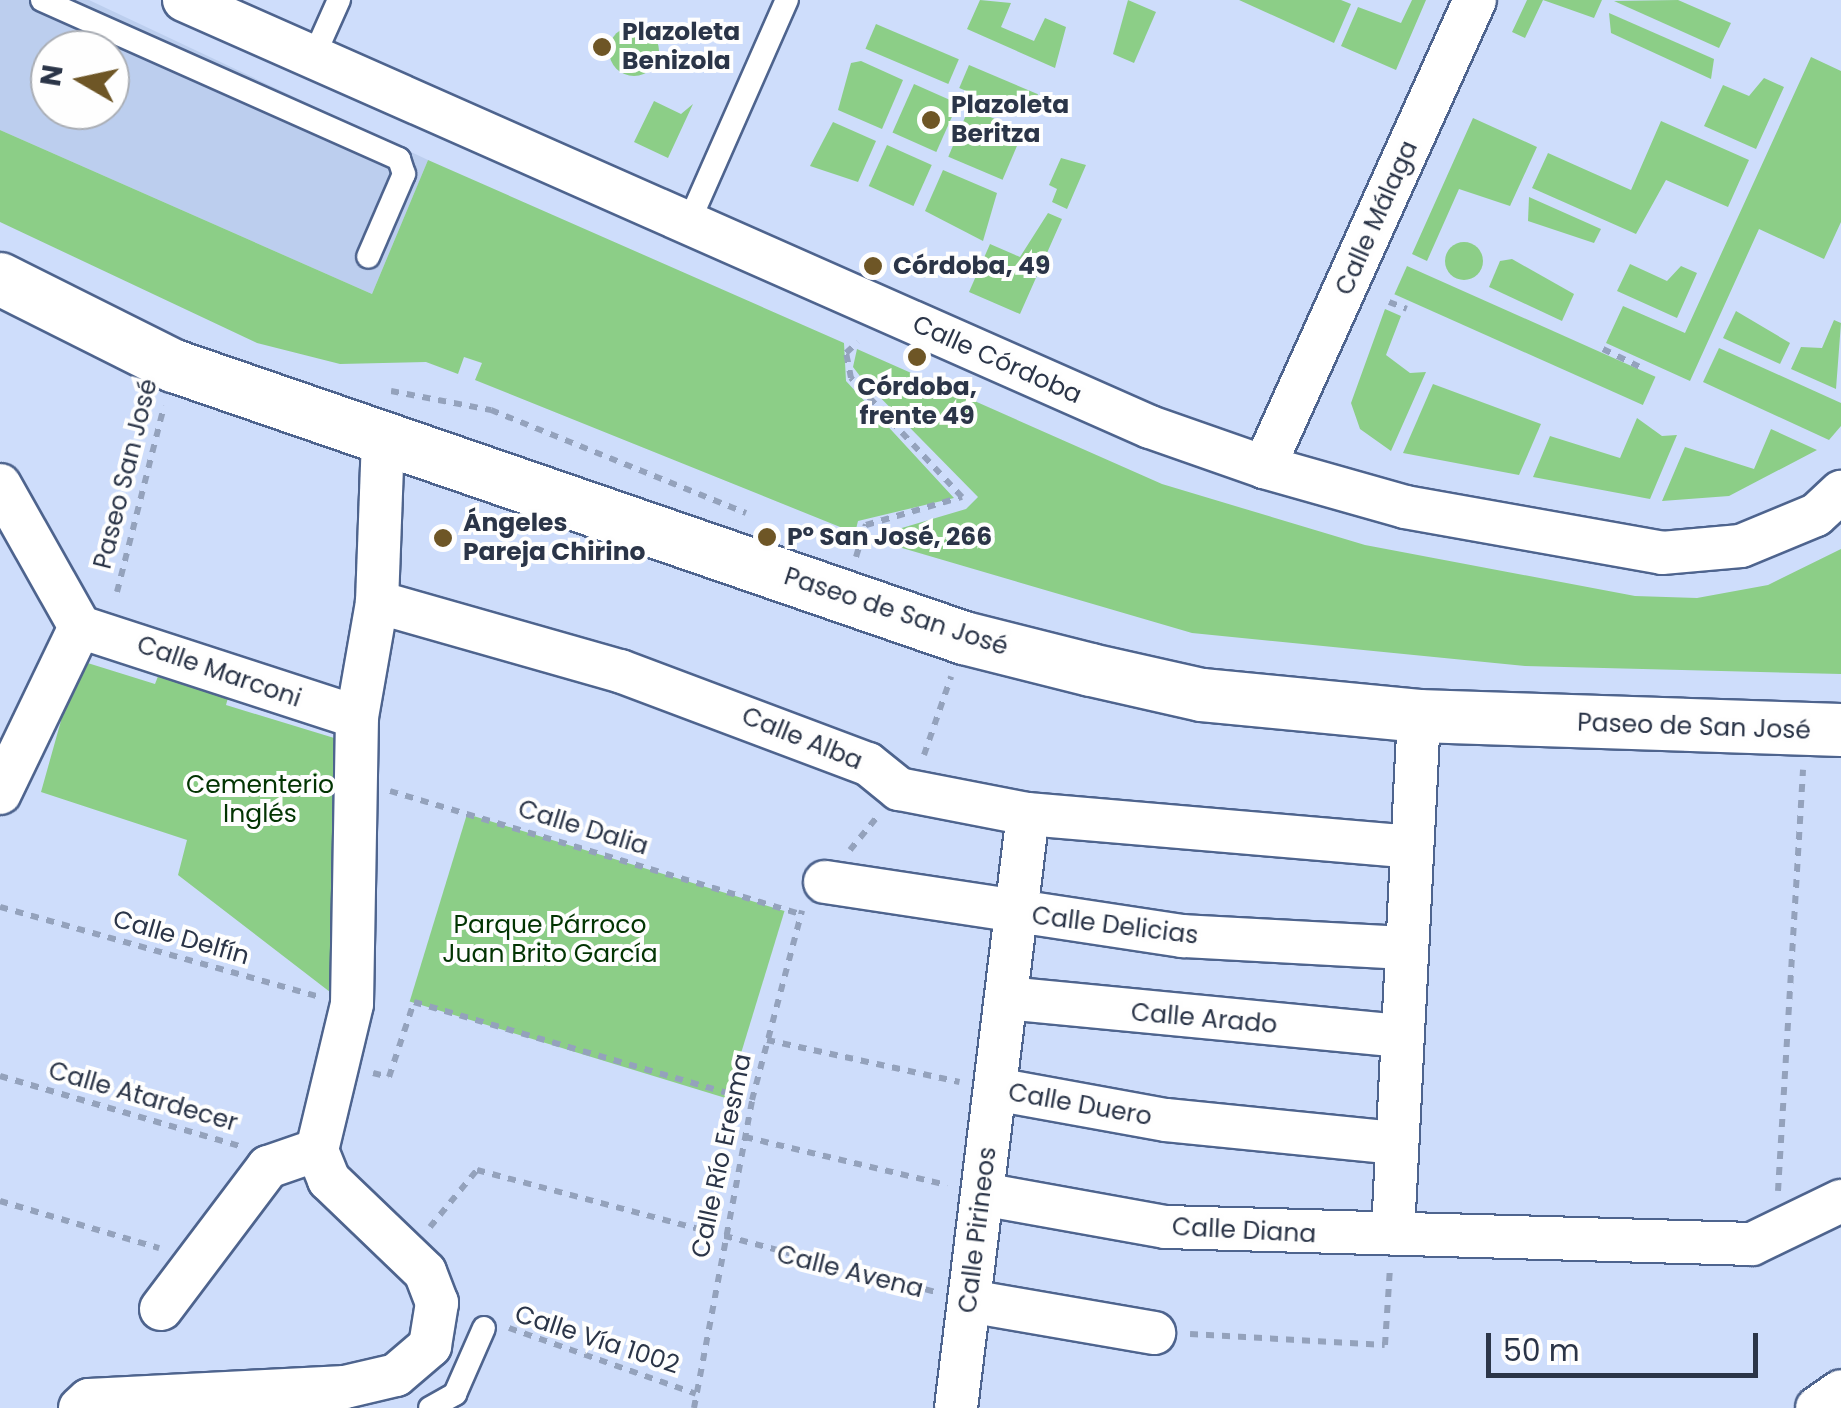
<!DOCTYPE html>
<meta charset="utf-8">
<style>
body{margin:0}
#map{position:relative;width:1841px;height:1408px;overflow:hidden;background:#ceddfb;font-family:Poppins,sans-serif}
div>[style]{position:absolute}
.built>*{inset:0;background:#bcceee}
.green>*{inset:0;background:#8cce87;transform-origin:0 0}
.round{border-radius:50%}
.path>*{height:6px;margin-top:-3px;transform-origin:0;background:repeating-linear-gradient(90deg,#94a2bc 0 8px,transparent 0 16px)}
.roads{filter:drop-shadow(2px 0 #4e648e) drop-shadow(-2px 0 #4e648e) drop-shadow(0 2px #4e648e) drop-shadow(0 -2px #4e648e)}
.service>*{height:22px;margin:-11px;padding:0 11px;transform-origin:11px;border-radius:11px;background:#fff}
.minor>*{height:42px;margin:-21px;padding:0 21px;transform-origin:21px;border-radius:21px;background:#fff}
.tertiary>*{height:52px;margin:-26px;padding:0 26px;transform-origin:26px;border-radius:26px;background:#fff}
.dots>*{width:28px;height:28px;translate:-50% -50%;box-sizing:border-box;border:5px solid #fefefe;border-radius:50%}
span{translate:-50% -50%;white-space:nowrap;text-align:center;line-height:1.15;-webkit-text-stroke:8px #fefefe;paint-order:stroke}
.poi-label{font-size:25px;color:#2b3548;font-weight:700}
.left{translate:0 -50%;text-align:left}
.street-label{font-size:25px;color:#2b3548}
.park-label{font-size:25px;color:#023402}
.north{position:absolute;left:30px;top:30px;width:100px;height:100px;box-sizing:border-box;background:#fefefe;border:2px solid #aaaeb5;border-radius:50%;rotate:279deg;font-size:28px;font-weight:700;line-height:40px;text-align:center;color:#2b3548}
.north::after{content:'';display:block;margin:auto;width:35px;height:45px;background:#6e5626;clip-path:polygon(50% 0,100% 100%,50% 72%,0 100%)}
.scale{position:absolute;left:1486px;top:1333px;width:272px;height:45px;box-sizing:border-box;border:5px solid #2b3548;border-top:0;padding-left:12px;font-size:30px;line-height:35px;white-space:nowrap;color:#2b3548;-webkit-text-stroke:8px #fefefe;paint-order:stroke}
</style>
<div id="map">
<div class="built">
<i style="clip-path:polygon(evenodd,0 0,89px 0,428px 160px,372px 294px,0 130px,0 0,50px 50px,110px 50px,110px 110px,50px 110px,50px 50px)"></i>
</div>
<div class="green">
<i style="clip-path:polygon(980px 0,1011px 3px,1001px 27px,1034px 41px,1045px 18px,1066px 27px,1055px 68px,967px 29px)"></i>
<i style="clip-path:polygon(1128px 0,1156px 12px,1134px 63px,1113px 54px)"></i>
<i style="clip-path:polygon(1239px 0,1341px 0,1351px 4px,1334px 43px)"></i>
<i style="clip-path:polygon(1412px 0,1426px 0,1396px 70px,1341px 46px,1358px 7px,1401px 23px)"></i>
<i style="clip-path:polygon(1527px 0,1602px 0,1594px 18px,1543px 0,1525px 38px,1512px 32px)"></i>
<i style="clip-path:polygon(1678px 0,1731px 23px,1719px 48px,1614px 1px)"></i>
<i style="clip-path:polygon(1609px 13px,1714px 59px,1711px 79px,1611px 33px)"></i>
<i style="left:876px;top:24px;width:90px;height:27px;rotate:23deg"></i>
<i class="round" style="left:609px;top:26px;width:50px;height:50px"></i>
<i style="clip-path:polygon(1811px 57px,1841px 71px,1841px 222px,1824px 259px,1759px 229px,1690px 381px,1606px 343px,1623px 306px,1685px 333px)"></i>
<i style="clip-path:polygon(861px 61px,903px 80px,882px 129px,838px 110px,851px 63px)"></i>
<i style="left:969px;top:65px;width:75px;height:25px;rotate:23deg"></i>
<i style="clip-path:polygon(1764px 78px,1784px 87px,1756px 149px,1704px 126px,1723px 85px,1749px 96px)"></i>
<i style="left:914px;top:84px;width:48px;height:53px;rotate:24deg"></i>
<i style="clip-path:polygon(654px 101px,681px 114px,693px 104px,668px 158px,634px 142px)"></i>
<i style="left:969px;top:108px;width:59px;height:53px;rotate:23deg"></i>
<i style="clip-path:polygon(1473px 118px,1537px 147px,1510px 206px,1459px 189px,1427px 261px,1412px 254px)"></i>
<i style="clip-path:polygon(1661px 121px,1749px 160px,1728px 207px,1666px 180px,1636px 234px,1532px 188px,1548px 153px,1631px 190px)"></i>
<i style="clip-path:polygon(833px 122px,876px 141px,858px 182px,810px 166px)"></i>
<i style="clip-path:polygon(0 130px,372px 294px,428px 160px,844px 343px,846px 381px,954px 498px,858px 521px,855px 533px,475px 380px,482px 363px,464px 357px,458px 374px,426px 362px,340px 364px,257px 343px,0 222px)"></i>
<i style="left:887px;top:145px;width:49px;height:45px;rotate:24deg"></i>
<i style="clip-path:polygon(1061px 158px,1086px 165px,1067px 209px,1052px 202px,1057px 189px,1049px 185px)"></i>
<i style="clip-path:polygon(943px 170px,997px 193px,983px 241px,925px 211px)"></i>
<i style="clip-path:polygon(1529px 197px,1601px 229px,1594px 243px,1528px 221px)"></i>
<i style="clip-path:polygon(1048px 213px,1062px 219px,1020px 314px,969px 292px,990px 244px,1020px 257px)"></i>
<i class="round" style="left:1445px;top:242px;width:38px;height:38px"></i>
<i style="clip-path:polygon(1512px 259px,1574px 294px,1562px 321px,1489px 287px,1500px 261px)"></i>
<i style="clip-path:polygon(1630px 264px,1667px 281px,1681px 266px,1697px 273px,1677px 318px,1617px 291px)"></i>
<i style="left:1407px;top:266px;width:272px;height:31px;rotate:24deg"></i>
<i style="clip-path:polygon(1385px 309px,1401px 316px,1386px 355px,1410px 373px,1426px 372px,1391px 451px,1360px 429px,1351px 403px)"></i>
<i style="clip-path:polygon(1736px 311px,1790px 343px,1780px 364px,1723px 338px)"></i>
<i style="clip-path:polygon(1834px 320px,1841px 323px,1836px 389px,1791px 369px,1801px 347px,1822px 348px)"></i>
<i style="clip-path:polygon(1719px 348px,1841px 403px,1841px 426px,1829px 440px,1703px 382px)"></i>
<i style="clip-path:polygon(857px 349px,1162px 484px,1365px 545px,1635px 596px,1697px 598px,1768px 585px,1841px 549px,1841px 674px,1525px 666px,1192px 633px,868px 538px,966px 509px,978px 497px,863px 380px,853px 367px)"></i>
<i style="clip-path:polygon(1433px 384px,1541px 424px,1519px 475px,1403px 453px)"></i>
<i style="clip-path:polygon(1637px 418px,1662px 436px,1677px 435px,1650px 499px,1533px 477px,1550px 436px,1620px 458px)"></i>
<i style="clip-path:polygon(1771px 429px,1817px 450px,1729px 496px,1662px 501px,1685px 447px,1754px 469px)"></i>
<i style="clip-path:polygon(78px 660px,155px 684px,162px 666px,231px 687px,226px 705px,344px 741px,330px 992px,178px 875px,187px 840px,41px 792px)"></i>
<i style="left:467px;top:814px;width:332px;height:196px;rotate:17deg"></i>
</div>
<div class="path">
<i style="left:1389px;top:302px;width:19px;rotate:21deg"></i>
<i style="left:1603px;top:349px;width:46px;rotate:26deg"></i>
<i style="left:391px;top:391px;width:102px;rotate:10.8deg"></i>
<i style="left:491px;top:410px;width:275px;rotate:22deg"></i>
<i style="left:856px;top:557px;width:34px;rotate:-73deg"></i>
<i style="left:866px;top:525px;width:100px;rotate:-16.3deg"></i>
<i style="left:962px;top:497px;width:163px;rotate:-133deg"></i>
<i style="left:851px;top:378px;width:25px;rotate:-101deg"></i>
<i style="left:846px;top:353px;width:16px;rotate:-43deg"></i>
<i style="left:117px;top:592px;width:192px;rotate:-75.8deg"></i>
<i style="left:924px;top:755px;width:83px;rotate:-70.9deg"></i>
<i style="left:390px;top:791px;width:427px;rotate:16.7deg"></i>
<i style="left:850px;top:850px;width:43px;rotate:-50.7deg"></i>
<i style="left:0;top:907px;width:329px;rotate:15.7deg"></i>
<i style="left:767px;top:1040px;width:197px;rotate:12.3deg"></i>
<i style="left:373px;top:1073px;width:16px;rotate:14deg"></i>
<i style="left:389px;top:1077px;width:79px;rotate:-71.6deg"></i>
<i style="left:414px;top:1002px;width:352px;rotate:16.2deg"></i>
<i style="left:0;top:1076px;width:249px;rotate:16.3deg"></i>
<i style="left:745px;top:1137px;width:208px;rotate:13.4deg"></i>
<i style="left:1778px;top:1191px;width:422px;rotate:-86.6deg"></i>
<i style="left:0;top:1201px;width:166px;rotate:16.5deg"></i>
<i style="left:430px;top:1227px;width:74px;rotate:-50.5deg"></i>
<i style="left:477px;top:1170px;width:473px;rotate:14.9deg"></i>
<i style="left:509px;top:1328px;width:198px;rotate:19.4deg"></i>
<i style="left:1190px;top:1334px;width:195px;rotate:3.2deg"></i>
<i style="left:1385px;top:1345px;width:77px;rotate:-86.3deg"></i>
<i style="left:694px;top:1408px;width:313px;rotate:-79.3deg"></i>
<i style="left:752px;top:1100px;width:196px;rotate:-75.2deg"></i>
</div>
<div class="roads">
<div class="service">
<i style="left:42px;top:0;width:391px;rotate:24deg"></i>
<i style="left:399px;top:159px;width:16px;rotate:72deg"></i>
<i style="left:404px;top:174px;width:90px;rotate:113.4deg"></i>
<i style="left:313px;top:58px;width:64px;rotate:-65.9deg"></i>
<i style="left:688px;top:224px;width:245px;rotate:-66.2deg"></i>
<i style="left:430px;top:1408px;width:29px;rotate:-29deg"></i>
<i style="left:455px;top:1394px;width:72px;rotate:-66.3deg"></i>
</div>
<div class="minor">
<i style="left:184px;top:0;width:1056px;rotate:23.85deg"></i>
<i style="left:1150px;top:427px;width:121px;rotate:19.3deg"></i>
<i style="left:1264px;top:467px;width:147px;rotate:15.8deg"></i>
<i style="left:1405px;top:507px;width:261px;rotate:10.1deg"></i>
<i style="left:1662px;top:553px;width:79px;rotate:-5.1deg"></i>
<i style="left:1741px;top:546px;width:81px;rotate:-22.5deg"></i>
<i style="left:1816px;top:515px;width:34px;rotate:-43deg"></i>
<i style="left:1264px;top:467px;width:512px;rotate:-65.69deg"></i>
<i style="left:0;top:485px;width:163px;rotate:60.6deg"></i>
<i style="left:80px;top:627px;width:291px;rotate:18deg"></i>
<i style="left:377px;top:602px;width:253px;rotate:15.9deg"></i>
<i style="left:620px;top:671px;width:265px;rotate:20.6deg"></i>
<i style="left:868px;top:764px;width:40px;rotate:39deg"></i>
<i style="left:899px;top:789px;width:131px;rotate:11deg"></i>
<i style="left:1028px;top:814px;width:385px;rotate:4.9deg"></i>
<i style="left:0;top:793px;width:184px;rotate:-64.3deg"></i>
<i style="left:825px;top:882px;width:362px;rotate:8.6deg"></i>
<i style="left:1183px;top:936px;width:224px;rotate:3.1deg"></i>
<i style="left:1006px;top:998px;width:398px;rotate:5.5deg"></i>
<i style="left:995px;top:1089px;width:174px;rotate:10.3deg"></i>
<i style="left:1166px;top:1120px;width:232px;rotate:5.7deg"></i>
<i style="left:982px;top:1194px;width:187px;rotate:10.2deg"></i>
<i style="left:1166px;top:1227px;width:586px;rotate:1.66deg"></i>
<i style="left:1752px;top:1244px;width:99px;rotate:-25.8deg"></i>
<i style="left:1393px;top:1232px;width:517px;rotate:-87.12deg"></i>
<i style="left:969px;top:1301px;width:188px;rotate:9.8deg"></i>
<i style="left:161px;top:1309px;width:178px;rotate:-53deg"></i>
<i style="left:268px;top:1167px;width:52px;rotate:-19.1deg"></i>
<i style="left:80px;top:1408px;width:12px;rotate:-42deg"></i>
<i style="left:89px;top:1400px;width:256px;rotate:-2.9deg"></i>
<i style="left:345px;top:1387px;width:52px;rotate:-13.2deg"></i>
<i style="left:396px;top:1375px;width:45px;rotate:-40.5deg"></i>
<i style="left:430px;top:1346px;width:44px;rotate:-80.8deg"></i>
<i style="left:437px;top:1303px;width:33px;rotate:-111deg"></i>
<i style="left:425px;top:1272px;width:133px;rotate:-136.2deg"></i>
<i style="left:329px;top:1180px;width:32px;rotate:-112deg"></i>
<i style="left:317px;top:1150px;width:150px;rotate:-76.5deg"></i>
<i style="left:352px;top:1004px;width:287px;rotate:-89deg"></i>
<i style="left:357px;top:717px;width:117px;rotate:-80.1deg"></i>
<i style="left:377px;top:602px;width:162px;rotate:-87.9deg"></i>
<i style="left:956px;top:1408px;width:598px;rotate:-83.09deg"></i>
<i style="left:1817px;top:1408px;width:29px;rotate:-35deg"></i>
</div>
<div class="tertiary">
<i style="left:0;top:279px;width:195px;rotate:26.6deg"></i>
<i style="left:174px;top:366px;width:836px;rotate:19deg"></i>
<i style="left:964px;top:638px;width:131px;rotate:14.1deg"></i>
<i style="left:1091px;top:670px;width:114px;rotate:12.7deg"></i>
<i style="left:1202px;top:695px;width:218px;rotate:5.5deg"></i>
<i style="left:1419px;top:716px;width:422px;rotate:1.9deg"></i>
</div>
</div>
<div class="dots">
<i style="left:602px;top:47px;background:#6e5626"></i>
<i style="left:931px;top:120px;background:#6e5626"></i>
<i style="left:873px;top:266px;background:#6e5626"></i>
<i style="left:917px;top:357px;background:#6e5626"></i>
<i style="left:767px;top:537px;background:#6e5626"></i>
<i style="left:443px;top:538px;background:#6e5626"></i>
</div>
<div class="poi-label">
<span class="left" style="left:622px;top:47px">Plazoleta<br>Benizola</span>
<span class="left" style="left:951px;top:120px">Plazoleta<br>Beritza</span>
<span class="left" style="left:893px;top:266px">Córdoba, 49</span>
<span style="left:917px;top:402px">Córdoba,<br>frente 49</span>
<span class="left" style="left:463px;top:538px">Ángeles<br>Pareja Chirino</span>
<span class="left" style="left:787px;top:537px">Pº San José, 266</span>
</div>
<div class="street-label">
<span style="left:1377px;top:218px;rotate:-66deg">Calle Málaga</span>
<span style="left:997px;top:360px;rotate:24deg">Calle Córdoba</span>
<span style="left:126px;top:474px;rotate:-76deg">Paseo San José</span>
<span style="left:896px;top:612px;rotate:18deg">Paseo de San José</span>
<span style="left:219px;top:672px;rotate:19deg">Calle Marconi</span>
<span style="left:1694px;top:727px;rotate:2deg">Paseo de San José</span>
<span style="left:802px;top:739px;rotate:22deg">Calle Alba</span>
<span style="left:583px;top:828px;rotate:17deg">Calle Dalia</span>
<span style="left:1115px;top:926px;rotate:7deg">Calle Delicias</span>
<span style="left:181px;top:938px;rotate:16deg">Calle Delfín</span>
<span style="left:1204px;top:1019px;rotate:5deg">Calle Arado</span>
<span style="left:143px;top:1097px;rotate:16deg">Calle Atardecer</span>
<span style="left:1080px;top:1105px;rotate:10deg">Calle Duero</span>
<span style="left:722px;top:1156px;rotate:-78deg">Calle Río Eresma</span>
<span style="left:978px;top:1230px;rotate:-83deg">Calle Pirineos</span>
<span style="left:1244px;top:1231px;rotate:3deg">Calle Diana</span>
<span style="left:850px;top:1272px;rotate:14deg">Calle Avena</span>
<span style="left:597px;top:1340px;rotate:18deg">Calle Vía 1002</span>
</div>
<div class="park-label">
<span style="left:260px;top:800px">Cementerio<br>Inglés</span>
<span style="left:550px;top:940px">Parque Párroco<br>Juan Brito García</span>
</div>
<div class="north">N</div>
<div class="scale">50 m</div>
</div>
